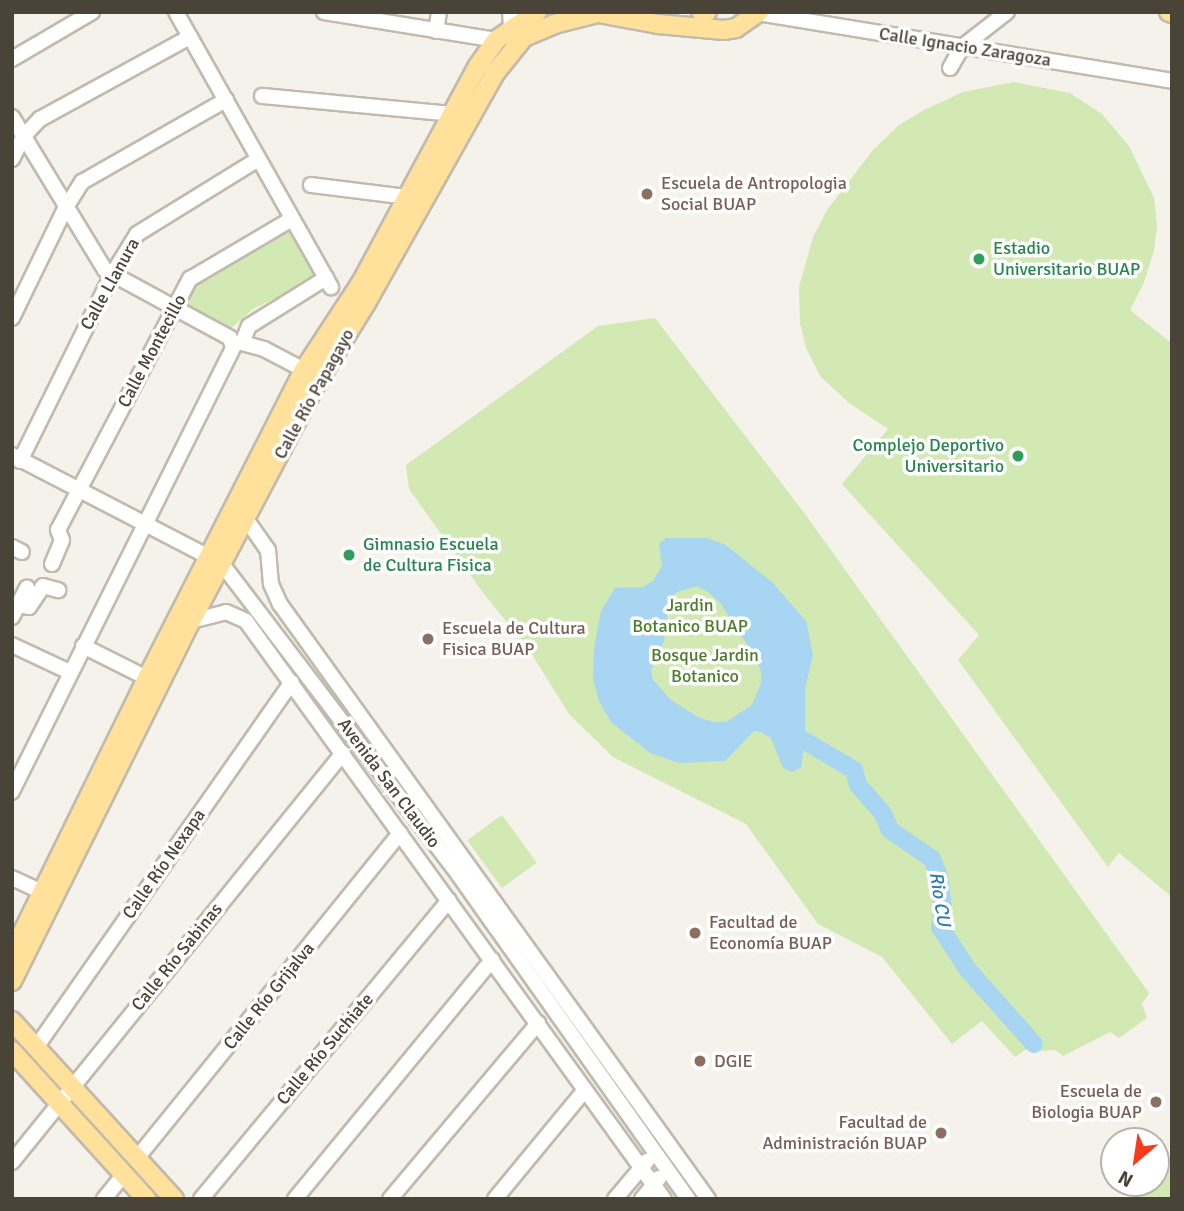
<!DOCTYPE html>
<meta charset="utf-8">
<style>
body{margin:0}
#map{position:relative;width:1184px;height:1211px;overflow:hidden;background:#f5f2eb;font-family:Signika,sans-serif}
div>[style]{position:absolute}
.green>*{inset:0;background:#d2e9b4;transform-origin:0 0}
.water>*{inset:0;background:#a8d5f2}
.river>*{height:18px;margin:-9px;padding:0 9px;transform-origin:9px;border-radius:9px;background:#a8d5f2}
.roads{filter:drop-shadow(2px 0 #c1baad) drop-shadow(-2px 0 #c1baad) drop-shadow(0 2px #c1baad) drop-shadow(0 -2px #c1baad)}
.minor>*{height:14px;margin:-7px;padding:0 7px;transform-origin:7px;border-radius:7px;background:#fff}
.major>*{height:18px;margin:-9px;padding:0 9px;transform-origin:9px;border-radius:9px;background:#ffe19b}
.dots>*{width:19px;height:19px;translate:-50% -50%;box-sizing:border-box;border:4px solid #fff;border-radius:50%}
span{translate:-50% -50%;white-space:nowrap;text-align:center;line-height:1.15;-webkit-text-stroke:7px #fff;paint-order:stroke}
.street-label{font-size:18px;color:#4a4338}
.education-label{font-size:18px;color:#785e54}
.left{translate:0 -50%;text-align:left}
.right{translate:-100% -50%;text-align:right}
.leisure-label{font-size:18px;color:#27864d}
.park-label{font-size:18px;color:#4b7e2a}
.water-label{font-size:19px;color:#2e7bb0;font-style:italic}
.frame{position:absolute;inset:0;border:14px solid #4a4338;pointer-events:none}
.north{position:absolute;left:1100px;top:1127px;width:70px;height:70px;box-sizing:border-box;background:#fff;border:2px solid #b7b4af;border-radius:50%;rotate:209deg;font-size:19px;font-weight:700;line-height:28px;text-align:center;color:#4a4338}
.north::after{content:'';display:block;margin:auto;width:24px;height:32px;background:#fb3a1c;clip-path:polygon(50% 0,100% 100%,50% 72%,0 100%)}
</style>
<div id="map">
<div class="green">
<i style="clip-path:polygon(1014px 82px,1070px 93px,1102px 114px,1129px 146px,1154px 198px,1157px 225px,1154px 251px,1143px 285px,1130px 310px,1169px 341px,1172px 338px,1172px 897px,1119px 853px,1108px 867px,958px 660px,979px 635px,842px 484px,888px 429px,849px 403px,820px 376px,806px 348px,800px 323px,799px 287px,813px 237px,827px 210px,873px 150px,899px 125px,924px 110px,963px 92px)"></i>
<i style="clip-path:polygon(292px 223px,323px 275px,253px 309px,229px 330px,183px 303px,203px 276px,272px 239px,273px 235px)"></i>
<i style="clip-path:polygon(655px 318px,805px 514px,1149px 993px,1142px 1004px,1147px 1018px,1119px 1038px,1110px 1032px,1063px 1056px,1056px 1050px,1041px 1051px,1034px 1044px,1015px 1057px,982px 1021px,952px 1044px,882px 957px,818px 924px,746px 824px,613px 757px,569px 714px,528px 648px,484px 594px,409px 489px,406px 465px,598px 326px)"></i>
<i style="left:502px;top:815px;width:59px;height:43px;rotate:54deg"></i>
<i style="clip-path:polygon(1172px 1167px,1172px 1199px,1130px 1199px,1151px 1183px,1156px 1183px,1156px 1179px)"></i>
</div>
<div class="water">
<i style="clip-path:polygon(evenodd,666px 538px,707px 538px,726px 545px,773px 583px,806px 621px,813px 655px,805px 689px,805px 741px,801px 768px,791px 772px,783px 768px,771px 738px,759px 731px,754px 731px,725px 761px,679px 763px,650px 753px,611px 722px,599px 701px,593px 678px,594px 648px,601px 611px,615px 588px,643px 587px,653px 581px,662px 566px,659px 544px,666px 538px,697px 586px,708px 592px,721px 604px,752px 652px,761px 671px,761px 683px,752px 705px,726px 722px,713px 722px,698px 717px,671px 700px,653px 680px,651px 670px,664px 641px,669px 601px,677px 592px,697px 586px)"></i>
</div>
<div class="river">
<i style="left:805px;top:741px;width:57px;rotate:30.6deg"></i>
<i style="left:854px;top:770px;width:16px;rotate:75deg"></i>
<i style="left:858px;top:785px;width:38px;rotate:49deg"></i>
<i style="left:883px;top:814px;width:17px;rotate:66deg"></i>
<i style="left:890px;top:830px;width:51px;rotate:34.6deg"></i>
<i style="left:932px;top:859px;width:18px;rotate:68deg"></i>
<i style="left:939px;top:876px;width:32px;rotate:83deg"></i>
<i style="left:943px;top:908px;width:19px;rotate:99deg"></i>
<i style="left:940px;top:927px;width:51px;rotate:56.9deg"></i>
<i style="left:968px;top:970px;width:99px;rotate:48.3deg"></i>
</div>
<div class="roads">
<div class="minor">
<i style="left:176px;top:12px;width:316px;rotate:60.6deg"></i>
<i style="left:324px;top:12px;width:174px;rotate:9.2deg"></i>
<i style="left:510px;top:12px;width:16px;rotate:86deg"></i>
<i style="left:758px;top:13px;width:420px;rotate:9.3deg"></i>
<i style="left:436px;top:31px;width:19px;rotate:-81deg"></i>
<i style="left:12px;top:59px;width:93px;rotate:-30.4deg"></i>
<i style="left:950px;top:68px;width:24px;rotate:-60deg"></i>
<i style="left:962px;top:47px;width:57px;rotate:-37.9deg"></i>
<i style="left:262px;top:96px;width:191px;rotate:5.4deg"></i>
<i style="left:12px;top:117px;width:179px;rotate:58.7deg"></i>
<i style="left:105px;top:270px;width:142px;rotate:28.5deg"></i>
<i style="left:230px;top:338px;width:10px;rotate:73deg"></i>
<i style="left:233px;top:348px;width:496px;rotate:116.5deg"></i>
<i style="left:12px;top:159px;width:25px;rotate:-63deg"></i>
<i style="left:23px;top:137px;width:25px;rotate:-47deg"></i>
<i style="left:40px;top:119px;width:171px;rotate:-28.7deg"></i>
<i style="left:311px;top:185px;width:97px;rotate:7.1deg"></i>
<i style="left:12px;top:318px;width:121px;rotate:-64.1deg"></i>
<i style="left:65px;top:209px;width:32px;rotate:-58deg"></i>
<i style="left:82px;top:182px;width:166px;rotate:-29.7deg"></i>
<i style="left:242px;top:343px;width:18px;rotate:-68deg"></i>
<i style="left:249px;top:326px;width:91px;rotate:-31.9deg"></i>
<i style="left:242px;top:343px;width:23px;rotate:15deg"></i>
<i style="left:264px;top:349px;width:45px;rotate:27.7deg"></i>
<i style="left:12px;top:455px;width:237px;rotate:27.4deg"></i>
<i style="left:222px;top:564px;width:390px;rotate:52.7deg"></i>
<i style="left:458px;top:874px;width:398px;rotate:54.7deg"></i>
<i style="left:20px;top:461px;width:208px;rotate:-63.7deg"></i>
<i style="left:112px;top:275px;width:48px;rotate:-58.6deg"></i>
<i style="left:137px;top:234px;width:141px;rotate:-31.7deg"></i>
<i style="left:246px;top:519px;width:38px;rotate:55deg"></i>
<i style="left:268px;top:550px;width:34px;rotate:85deg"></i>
<i style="left:271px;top:584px;width:22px;rotate:66deg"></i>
<i style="left:280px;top:604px;width:733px;rotate:54.27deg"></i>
<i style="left:12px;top:547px;width:11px;rotate:27deg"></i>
<i style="left:52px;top:564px;width:26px;rotate:-67deg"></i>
<i style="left:62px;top:540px;width:11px;rotate:-112deg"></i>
<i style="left:58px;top:530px;width:284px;rotate:-62.3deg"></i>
<i style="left:190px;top:279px;width:118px;rotate:-30.5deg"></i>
<i style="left:18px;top:605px;width:11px;rotate:10deg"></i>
<i style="left:29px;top:607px;width:25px;rotate:-56deg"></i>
<i style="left:43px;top:586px;width:16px;rotate:15deg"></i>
<i style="left:12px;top:617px;width:33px;rotate:-63deg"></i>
<i style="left:191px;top:621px;width:36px;rotate:-14deg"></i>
<i style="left:226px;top:612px;width:22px;rotate:24deg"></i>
<i style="left:246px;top:621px;width:713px;rotate:54.13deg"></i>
<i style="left:12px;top:645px;width:64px;rotate:25deg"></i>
<i style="left:83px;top:646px;width:72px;rotate:26.6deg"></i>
<i style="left:12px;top:878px;width:33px;rotate:25deg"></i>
<i style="left:37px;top:1046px;width:444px;rotate:-55deg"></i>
<i style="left:137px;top:1158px;width:418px;rotate:-51deg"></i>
<i style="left:12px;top:1162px;width:526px;rotate:-51.02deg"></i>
<i style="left:104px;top:1199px;width:32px;rotate:-51deg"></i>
<i style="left:201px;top:1199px;width:388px;rotate:-50.3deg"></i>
<i style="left:295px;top:1199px;width:310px;rotate:-50.5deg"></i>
<i style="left:390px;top:1199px;width:230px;rotate:-49.9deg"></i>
<i style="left:495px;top:1199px;width:141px;rotate:-50.5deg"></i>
<i style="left:615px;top:1199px;width:50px;rotate:-49.9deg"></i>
<i style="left:642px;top:1199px;width:27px;rotate:-51deg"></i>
</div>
<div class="major">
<i style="left:701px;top:12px;width:6px"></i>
<i style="left:1169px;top:12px;width:3px;rotate:18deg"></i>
<i style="left:12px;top:954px;width:307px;rotate:-63.9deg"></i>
<i style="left:147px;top:678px;width:346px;rotate:-63deg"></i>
<i style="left:304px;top:370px;width:104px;rotate:-56.8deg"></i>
<i style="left:361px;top:283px;width:247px;rotate:-61.7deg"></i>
<i style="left:478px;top:66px;width:32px;rotate:-55deg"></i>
<i style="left:496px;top:40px;width:50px;rotate:-34.3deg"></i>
<i style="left:12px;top:981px;width:402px;rotate:-63.6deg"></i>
<i style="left:191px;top:621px;width:268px;rotate:-62.2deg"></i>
<i style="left:316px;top:384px;width:95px;rotate:-58.3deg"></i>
<i style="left:366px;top:303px;width:264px;rotate:-60.7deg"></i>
<i style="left:495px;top:73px;width:46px;rotate:-51.1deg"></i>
<i style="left:524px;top:37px;width:33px;rotate:-23deg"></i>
<i style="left:554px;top:24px;width:45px;rotate:-14deg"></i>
<i style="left:598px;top:13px;width:61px;rotate:10.4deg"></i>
<i style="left:658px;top:24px;width:66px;rotate:5.2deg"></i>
<i style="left:724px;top:30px;width:12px;rotate:-9deg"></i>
<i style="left:736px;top:28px;width:28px;rotate:-35deg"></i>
<i style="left:12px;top:1021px;width:241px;rotate:47.7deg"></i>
<i style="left:12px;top:1051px;width:200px;rotate:47.8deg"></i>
</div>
</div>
<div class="dots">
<i style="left:647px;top:194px;background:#8d6e63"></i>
<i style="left:979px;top:259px;background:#2e9e5b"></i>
<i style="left:1018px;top:456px;background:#2e9e5b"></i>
<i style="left:349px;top:555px;background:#2e9e5b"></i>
<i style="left:428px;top:639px;background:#8d6e63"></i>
<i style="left:695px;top:933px;background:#8d6e63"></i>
<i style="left:700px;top:1061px;background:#8d6e63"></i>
<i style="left:1156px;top:1102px;background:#8d6e63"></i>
<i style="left:941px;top:1133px;background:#8d6e63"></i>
</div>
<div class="street-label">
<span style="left:965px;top:47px;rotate:9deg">Calle Ignacio Zaragoza</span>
<span style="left:110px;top:284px;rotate:-61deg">Calle Llanura</span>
<span style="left:152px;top:351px;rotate:-62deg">Calle Montecillo</span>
<span style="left:314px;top:394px;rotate:-61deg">Calle Río Papagayo</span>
<span style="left:389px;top:783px;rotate:53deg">Avenida San Claudio</span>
<span style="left:164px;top:864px;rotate:-55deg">Calle Río Nexapa</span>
<span style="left:177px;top:957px;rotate:-51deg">Calle Río Sabinas</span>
<span style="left:269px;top:996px;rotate:-51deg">Calle Río Grijalva</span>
<span style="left:325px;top:1049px;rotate:-50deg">Calle Río Suchiate</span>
</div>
<div class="education-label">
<span class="left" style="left:661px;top:194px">Escuela de Antropologia<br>Social BUAP</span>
<span class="left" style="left:442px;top:639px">Escuela de Cultura<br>Fisica BUAP</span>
<span class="left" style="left:709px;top:933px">Facultad de<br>Economía BUAP</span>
<span class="left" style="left:714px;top:1061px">DGIE</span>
<span class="right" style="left:1142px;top:1102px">Escuela de<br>Biologia BUAP</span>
<span class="right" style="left:927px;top:1133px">Facultad de<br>Administración BUAP</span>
</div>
<div class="leisure-label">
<span class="left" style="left:993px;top:259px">Estadio<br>Universitario BUAP</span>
<span class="right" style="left:1004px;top:456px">Complejo Deportivo<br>Universitario</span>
<span class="left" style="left:363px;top:555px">Gimnasio Escuela<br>de Cultura Fisica</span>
</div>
<div class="park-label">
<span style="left:690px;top:616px">Jardin<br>Botanico BUAP</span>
<span style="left:705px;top:666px">Bosque Jardin<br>Botanico</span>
</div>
<div class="water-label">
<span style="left:939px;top:899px;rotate:81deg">Rio CU</span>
</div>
<div class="frame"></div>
<div class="north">N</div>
</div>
